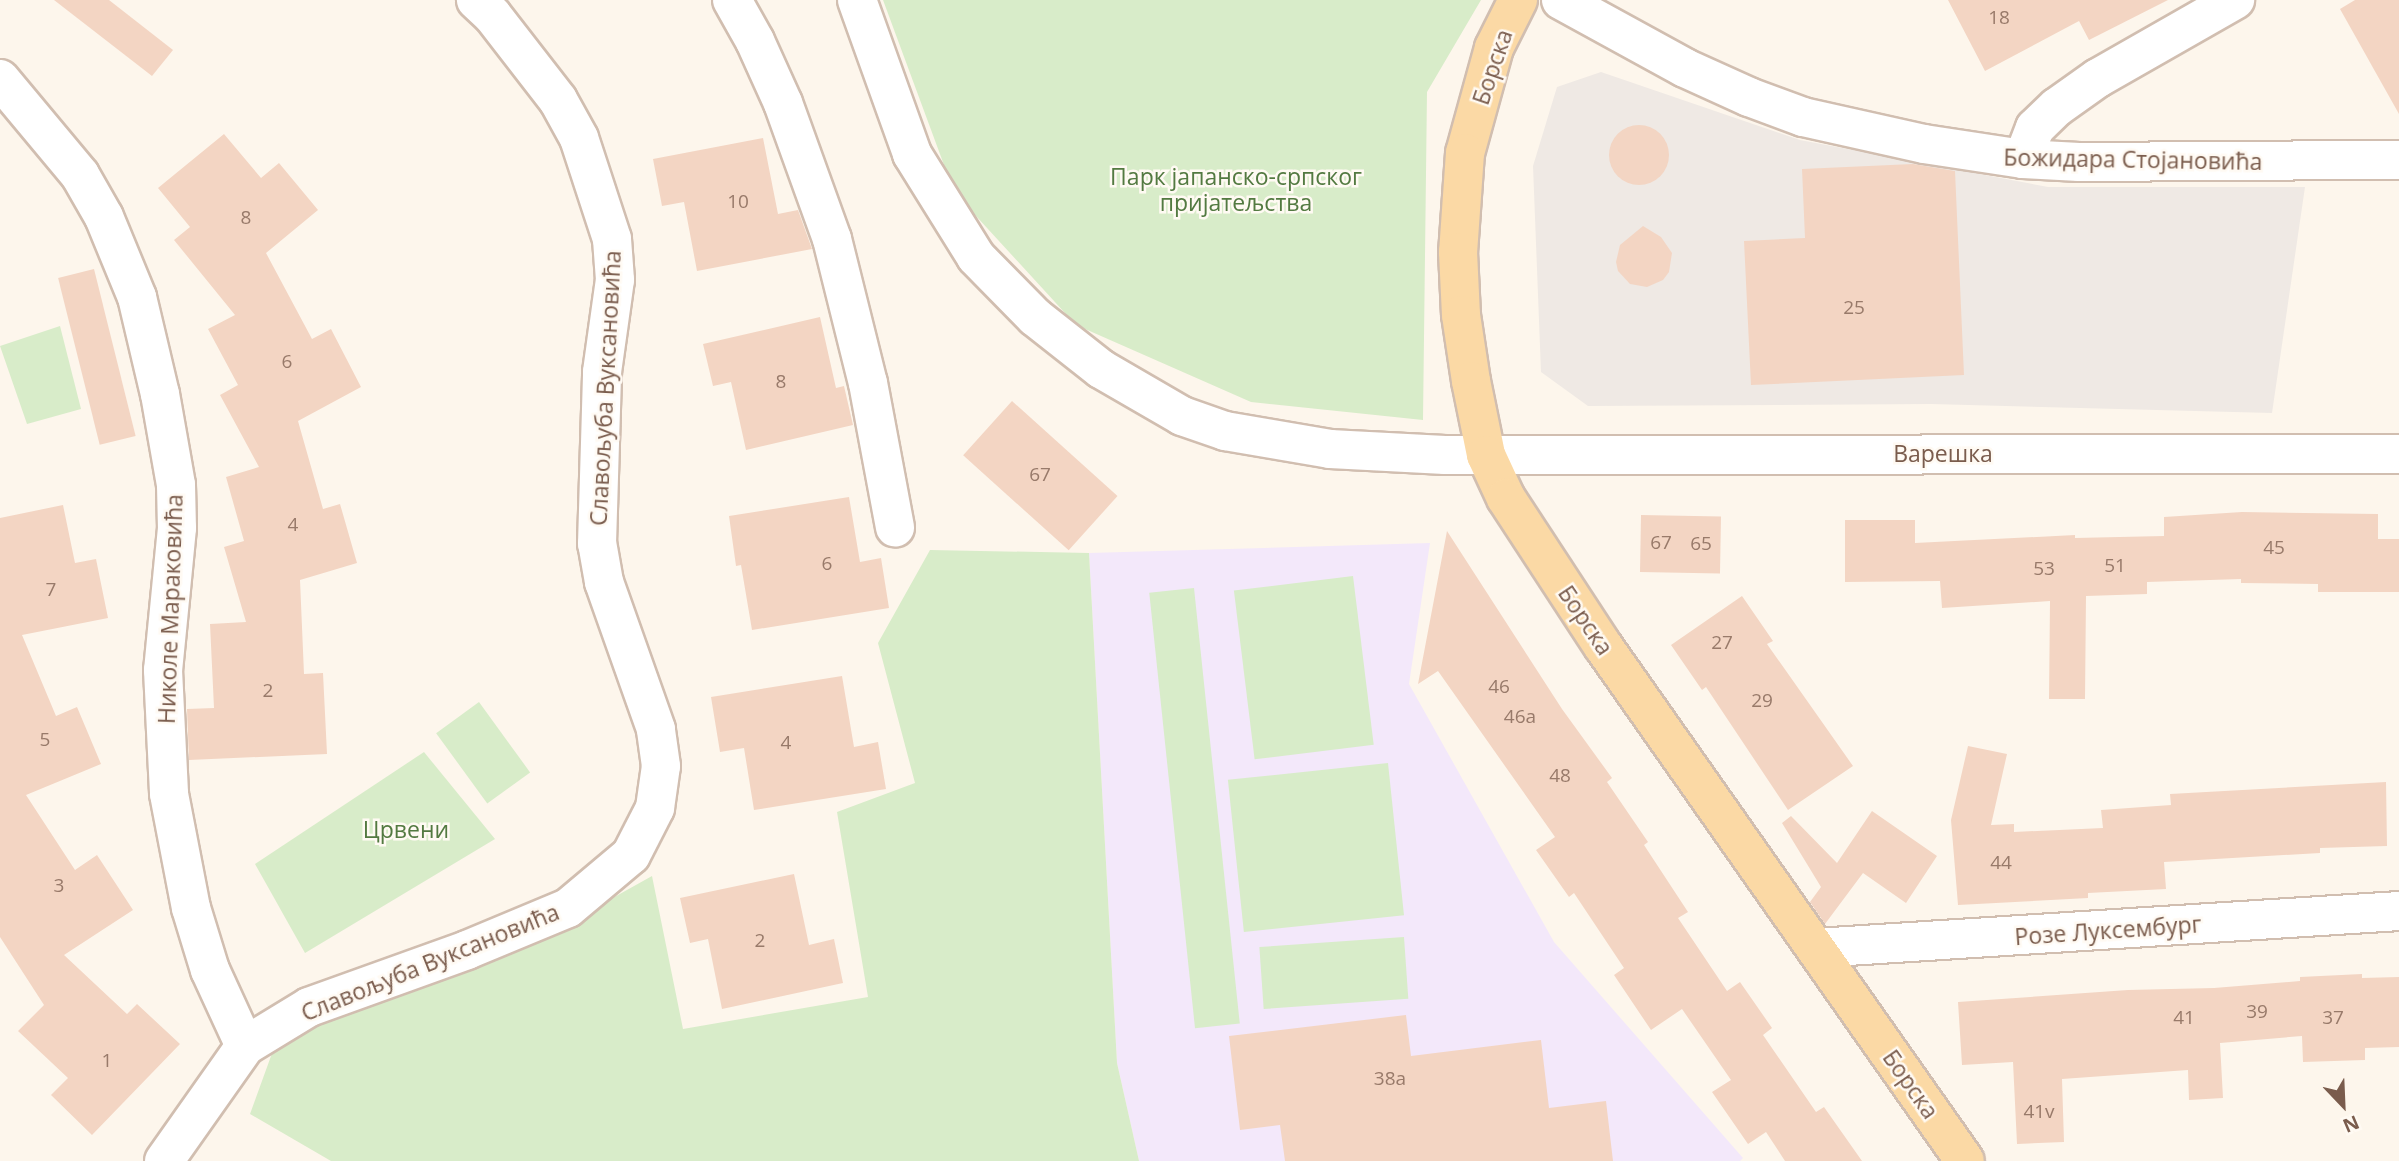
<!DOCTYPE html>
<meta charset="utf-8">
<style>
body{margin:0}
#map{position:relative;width:2399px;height:1161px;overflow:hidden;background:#fdf6ec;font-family:"Open Sans",sans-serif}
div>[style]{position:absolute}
.industrial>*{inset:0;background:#efe9e4}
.education>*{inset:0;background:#f3e8fa}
.green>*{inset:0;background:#d8ecc9;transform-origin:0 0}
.building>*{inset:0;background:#f3d5c3;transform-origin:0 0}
.round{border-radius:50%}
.roads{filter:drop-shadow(2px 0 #d1beb0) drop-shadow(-2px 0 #d1beb0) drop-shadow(0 2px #d1beb0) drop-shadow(0 -2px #d1beb0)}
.minor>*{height:38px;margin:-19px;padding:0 19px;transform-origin:19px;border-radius:19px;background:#fff}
.major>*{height:38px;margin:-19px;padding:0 19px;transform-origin:19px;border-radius:19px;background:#fbd9a5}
span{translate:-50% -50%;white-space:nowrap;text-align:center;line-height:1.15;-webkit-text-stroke:5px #fffaf3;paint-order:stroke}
.number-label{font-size:19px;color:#987a6a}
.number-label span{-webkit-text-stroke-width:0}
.street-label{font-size:23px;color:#7a5c4d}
.park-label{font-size:23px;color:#537a41}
.north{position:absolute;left:2308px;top:1070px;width:70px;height:70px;-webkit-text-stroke:5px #fffaf3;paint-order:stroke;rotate:157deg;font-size:19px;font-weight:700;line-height:28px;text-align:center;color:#7a5c4d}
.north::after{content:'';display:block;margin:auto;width:24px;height:32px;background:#7a5c4d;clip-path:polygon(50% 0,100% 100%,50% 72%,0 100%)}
</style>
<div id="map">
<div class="industrial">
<i style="clip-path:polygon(1601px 72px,1800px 140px,2048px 187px,2305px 187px,2272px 413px,1931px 404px,1588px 406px,1541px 372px,1533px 166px,1557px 87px)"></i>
</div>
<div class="education">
<i style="clip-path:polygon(1430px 543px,1409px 684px,1554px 942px,1743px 1158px,1740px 1161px,1139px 1161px,1117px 1063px,1089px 553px)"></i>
</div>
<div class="green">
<i style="clip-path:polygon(883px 0,1481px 0,1427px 92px,1423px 420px,1251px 402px,1076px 325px,954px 192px)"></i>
<i style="clip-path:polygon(60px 326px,81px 409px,27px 424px,0 346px)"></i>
<i style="clip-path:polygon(930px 550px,1089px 553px,1117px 1063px,1139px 1161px,331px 1161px,250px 1114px,275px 1045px,341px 995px,550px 933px,652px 876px,683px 1029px,868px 997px,837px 812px,915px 783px,878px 643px)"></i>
<i style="left:1353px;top:576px;width:170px;height:120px;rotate:83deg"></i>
<i style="left:1194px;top:588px;width:438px;height:45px;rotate:84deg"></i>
<i style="left:479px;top:702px;width:87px;height:53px;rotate:54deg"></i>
<i style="clip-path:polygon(424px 752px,495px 839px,305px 953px,255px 864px)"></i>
<i style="left:1388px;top:763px;width:153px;height:161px;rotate:84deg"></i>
<i style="left:1404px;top:937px;width:62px;height:145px;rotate:86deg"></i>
</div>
<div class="building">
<i style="clip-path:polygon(54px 0,109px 0,173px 50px,152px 76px)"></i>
<i style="clip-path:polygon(1948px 0,2168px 0,2089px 40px,2079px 21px,1985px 71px)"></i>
<i style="clip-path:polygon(2355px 0,2399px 0,2399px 114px,2340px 9px)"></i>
<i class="round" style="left:1609px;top:125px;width:60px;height:60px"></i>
<i style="clip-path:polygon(224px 134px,261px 178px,279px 163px,318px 210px,266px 253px,312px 339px,331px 329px,361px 387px,298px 421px,323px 509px,340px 504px,357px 563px,300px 580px,304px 674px,323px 673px,327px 754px,189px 760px,187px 709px,214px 708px,210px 624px,246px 622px,224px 547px,244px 541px,226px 477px,259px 467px,220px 395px,238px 385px,208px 329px,235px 315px,174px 240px,190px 227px,158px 188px)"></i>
<i style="clip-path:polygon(763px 138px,778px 214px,798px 210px,812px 249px,697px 271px,684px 202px,662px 206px,653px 159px)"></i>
<i style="clip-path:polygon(1913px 164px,1955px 171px,1964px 375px,1751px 385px,1744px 241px,1805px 238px,1802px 169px)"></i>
<i style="clip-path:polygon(1643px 226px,1661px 237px,1672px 253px,1669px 272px,1663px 280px,1647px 287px,1630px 284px,1618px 271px,1616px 262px,1620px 245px)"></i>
<i style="left:94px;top:269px;width:172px;height:37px;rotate:76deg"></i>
<i style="clip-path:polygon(820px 317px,836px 388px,844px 386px,853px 425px,746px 450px,731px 382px,713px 386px,703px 344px)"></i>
<i style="left:1012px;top:401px;width:142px;height:73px;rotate:42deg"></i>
<i style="clip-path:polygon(849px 497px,860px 562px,881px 558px,889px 608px,752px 630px,741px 565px,736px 566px,729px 516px)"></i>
<i style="clip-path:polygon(63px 505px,75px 563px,96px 559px,108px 618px,22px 635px,56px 716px,77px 707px,101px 764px,26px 795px,75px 870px,97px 855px,133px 910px,64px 955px,127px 1014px,137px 1004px,180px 1044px,92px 1135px,51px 1095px,68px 1078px,18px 1031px,44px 1005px,0 937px,0 518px)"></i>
<i style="clip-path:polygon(2242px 512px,2378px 514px,2378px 539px,2399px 539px,2399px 592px,2318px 592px,2318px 584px,2241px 583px,2241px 579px,2147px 582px,2147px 594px,2086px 596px,2085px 699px,2049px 699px,2050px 601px,1942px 608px,1940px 581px,1845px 582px,1845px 520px,1915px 520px,1915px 543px,2075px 535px,2075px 538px,2164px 536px,2164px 517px)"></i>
<i style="left:1641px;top:515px;width:80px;height:57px;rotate:1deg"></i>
<i style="clip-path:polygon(1447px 531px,1562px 709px,1612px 778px,1607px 782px,1648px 842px,1644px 845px,1688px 912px,1678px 918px,1727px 991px,1740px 982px,1772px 1028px,1763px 1035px,1816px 1112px,1824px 1107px,1862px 1161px,1785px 1161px,1766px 1132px,1748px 1144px,1712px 1092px,1731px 1080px,1682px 1009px,1651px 1030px,1614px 975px,1624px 968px,1574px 893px,1569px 897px,1536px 850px,1555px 837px,1438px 671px,1418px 684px)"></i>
<i style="clip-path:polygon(1742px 596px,1773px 641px,1767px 644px,1853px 766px,1788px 810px,1706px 687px,1702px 690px,1671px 645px)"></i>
<i style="clip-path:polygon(842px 676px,854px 747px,878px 742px,886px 789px,754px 810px,744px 748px,720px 752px,711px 697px)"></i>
<i style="clip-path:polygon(1968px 746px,2007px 754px,1991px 825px,2014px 824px,2014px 832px,2103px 828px,2101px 810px,2171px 805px,2170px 794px,2386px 782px,2387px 846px,2320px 848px,2320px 853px,2164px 862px,2166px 889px,2088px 893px,2088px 898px,1958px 905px,1951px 820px)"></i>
<i style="clip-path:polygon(1872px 811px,1937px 856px,1906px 903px,1863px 873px,1825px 924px,1810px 902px,1821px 887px,1782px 823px,1791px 816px,1837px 863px)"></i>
<i style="clip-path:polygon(794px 874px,809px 945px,834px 939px,843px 983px,722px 1009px,708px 939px,690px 943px,680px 898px)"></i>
<i style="clip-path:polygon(2362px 974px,2362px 978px,2399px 977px,2399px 1047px,2365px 1048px,2365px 1060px,2303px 1062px,2302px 1036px,2220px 1043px,2223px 1098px,2189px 1100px,2188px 1070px,2062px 1079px,2064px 1142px,2017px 1144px,2013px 1062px,1962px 1065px,1958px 1002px,2128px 990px,2214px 988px,2300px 981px,2300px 977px)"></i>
<i style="clip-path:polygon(1406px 1015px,1411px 1056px,1541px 1040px,1549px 1108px,1606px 1101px,1613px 1161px,1285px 1161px,1280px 1125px,1240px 1130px,1229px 1036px)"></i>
</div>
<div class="roads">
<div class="minor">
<i style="left:732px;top:0;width:47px;rotate:60.7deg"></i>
<i style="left:755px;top:41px;width:68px;rotate:65.7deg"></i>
<i style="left:783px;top:103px;width:145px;rotate:70.2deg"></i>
<i style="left:832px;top:239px;width:148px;rotate:76deg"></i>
<i style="left:868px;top:383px;width:147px;rotate:79.4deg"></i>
<i style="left:857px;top:0;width:164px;rotate:70.3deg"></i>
<i style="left:912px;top:154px;width:121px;rotate:58.1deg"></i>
<i style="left:976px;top:257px;width:84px;rotate:45.5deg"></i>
<i style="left:1035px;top:317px;width:84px;rotate:38.2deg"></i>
<i style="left:1101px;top:369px;width:94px;rotate:30.1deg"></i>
<i style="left:1182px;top:416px;width:46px;rotate:19.2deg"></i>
<i style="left:1225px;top:431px;width:107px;rotate:9.7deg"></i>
<i style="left:1330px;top:449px;width:115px;rotate:3deg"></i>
<i style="left:1445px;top:455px;width:954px;rotate:-0.06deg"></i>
<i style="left:1561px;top:0;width:141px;rotate:28.7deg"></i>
<i style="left:1685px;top:68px;width:70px;rotate:24.4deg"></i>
<i style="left:1749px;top:97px;width:58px;rotate:20.3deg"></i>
<i style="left:1803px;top:117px;width:124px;rotate:12.6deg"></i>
<i style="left:1924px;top:144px;width:100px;rotate:8.6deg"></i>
<i style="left:2023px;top:159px;width:56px;rotate:3.1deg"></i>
<i style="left:2079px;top:162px;width:320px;rotate:-0.4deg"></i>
<i style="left:0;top:79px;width:125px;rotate:50.2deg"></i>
<i style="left:80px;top:175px;width:48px;rotate:60.3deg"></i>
<i style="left:104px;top:217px;width:87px;rotate:67.6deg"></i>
<i style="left:137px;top:297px;width:100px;rotate:76.7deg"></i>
<i style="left:160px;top:394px;width:92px;rotate:80deg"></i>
<i style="left:176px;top:485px;width:43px;rotate:88.7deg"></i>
<i style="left:177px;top:528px;width:143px;rotate:95.6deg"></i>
<i style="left:163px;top:670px;width:124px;rotate:87.2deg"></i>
<i style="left:169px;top:794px;width:116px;rotate:79.1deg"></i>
<i style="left:191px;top:908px;width:65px;rotate:73deg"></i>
<i style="left:210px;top:970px;width:84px;rotate:65.3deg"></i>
<i style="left:2023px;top:159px;width:33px;rotate:-69deg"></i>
<i style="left:2035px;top:128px;width:30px;rotate:-44deg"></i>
<i style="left:2057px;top:107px;width:50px;rotate:-35.3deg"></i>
<i style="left:2098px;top:78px;width:158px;rotate:-29.7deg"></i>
<i style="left:1816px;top:948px;width:584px;rotate:-3.63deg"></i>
<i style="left:164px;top:1161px;width:141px;rotate:-54.8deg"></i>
<i style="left:245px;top:1046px;width:75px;rotate:-31.4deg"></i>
<i style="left:309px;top:1007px;width:168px;rotate:-19.8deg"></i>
<i style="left:467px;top:950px;width:109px;rotate:-22.6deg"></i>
<i style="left:568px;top:908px;width:82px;rotate:-40.1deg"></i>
<i style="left:631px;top:855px;width:53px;rotate:-62.9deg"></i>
<i style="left:655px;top:808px;width:42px;rotate:-81.9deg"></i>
<i style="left:661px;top:766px;width:37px;rotate:-98deg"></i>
<i style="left:656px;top:729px;width:156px;rotate:-109.5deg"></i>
<i style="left:604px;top:582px;width:39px;rotate:-100deg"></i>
<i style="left:597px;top:544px;width:172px;rotate:-88.3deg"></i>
<i style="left:602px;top:372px;width:93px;rotate:-82deg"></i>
<i style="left:615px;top:280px;width:41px;rotate:-94.2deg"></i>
<i style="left:612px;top:239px;width:106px;rotate:-108.1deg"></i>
<i style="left:579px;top:138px;width:43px;rotate:-118.9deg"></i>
<i style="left:558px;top:100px;width:108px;rotate:-127.8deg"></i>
<i style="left:492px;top:15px;width:22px;rotate:-137deg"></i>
</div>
<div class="major">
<i style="left:1518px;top:0;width:54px;rotate:116.6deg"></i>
<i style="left:1494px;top:48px;width:109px;rotate:105.4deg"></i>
<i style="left:1465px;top:153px;width:99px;rotate:94deg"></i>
<i style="left:1458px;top:252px;width:63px;rotate:87.3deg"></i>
<i style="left:1461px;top:315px;width:67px;rotate:81.4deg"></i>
<i style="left:1471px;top:381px;width:76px;rotate:78.5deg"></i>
<i style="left:1486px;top:455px;width:47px;rotate:65.1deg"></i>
<i style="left:1506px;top:498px;width:177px;rotate:56.8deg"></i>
<i style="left:1603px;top:646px;width:629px;rotate:54.9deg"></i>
</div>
</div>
<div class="number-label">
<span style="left:1999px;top:18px">18</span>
<span style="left:738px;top:202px">10</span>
<span style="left:246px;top:218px">8</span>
<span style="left:1854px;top:308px">25</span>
<span style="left:287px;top:362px">6</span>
<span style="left:781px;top:382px">8</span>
<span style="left:1040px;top:475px">67</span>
<span style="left:293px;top:525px">4</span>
<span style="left:1661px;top:543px">67</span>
<span style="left:1701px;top:544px">65</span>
<span style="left:2274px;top:548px">45</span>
<span style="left:827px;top:564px">6</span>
<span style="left:2115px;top:566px">51</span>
<span style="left:2044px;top:569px">53</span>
<span style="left:51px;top:590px">7</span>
<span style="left:1722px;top:643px">27</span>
<span style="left:1499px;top:687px">46</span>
<span style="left:268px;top:691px">2</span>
<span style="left:1762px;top:701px">29</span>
<span style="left:1520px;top:717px">46a</span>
<span style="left:45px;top:740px">5</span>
<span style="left:786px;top:743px">4</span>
<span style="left:1560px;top:776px">48</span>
<span style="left:2001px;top:863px">44</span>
<span style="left:59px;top:886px">3</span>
<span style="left:760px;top:941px">2</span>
<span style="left:2257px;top:1012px">39</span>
<span style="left:2184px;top:1018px">41</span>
<span style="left:2333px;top:1018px">37</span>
<span style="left:107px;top:1061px">1</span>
<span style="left:1390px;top:1079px">38a</span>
<span style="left:2039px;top:1112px">41v</span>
</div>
<div class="street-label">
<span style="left:1492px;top:67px;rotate:-71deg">Борска</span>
<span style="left:2133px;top:159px;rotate:1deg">Божидара Стојановића</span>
<span style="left:605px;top:388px;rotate:-87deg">Славољуба Вуксановића</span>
<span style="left:1943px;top:453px">Варешка</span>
<span style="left:170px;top:609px;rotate:-88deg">Николе Мараковића</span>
<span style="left:1586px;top:620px;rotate:56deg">Борска</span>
<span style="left:2108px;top:930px;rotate:-4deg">Розе Луксембург</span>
<span style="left:430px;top:962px;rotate:-22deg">Славољуба Вуксановића</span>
<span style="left:1911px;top:1084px;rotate:55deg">Борска</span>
</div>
<div class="park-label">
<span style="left:1236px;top:189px">Парк јапанско-српског<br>пријатељства</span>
<span style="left:406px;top:829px">Црвени</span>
</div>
<div class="north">N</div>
</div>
